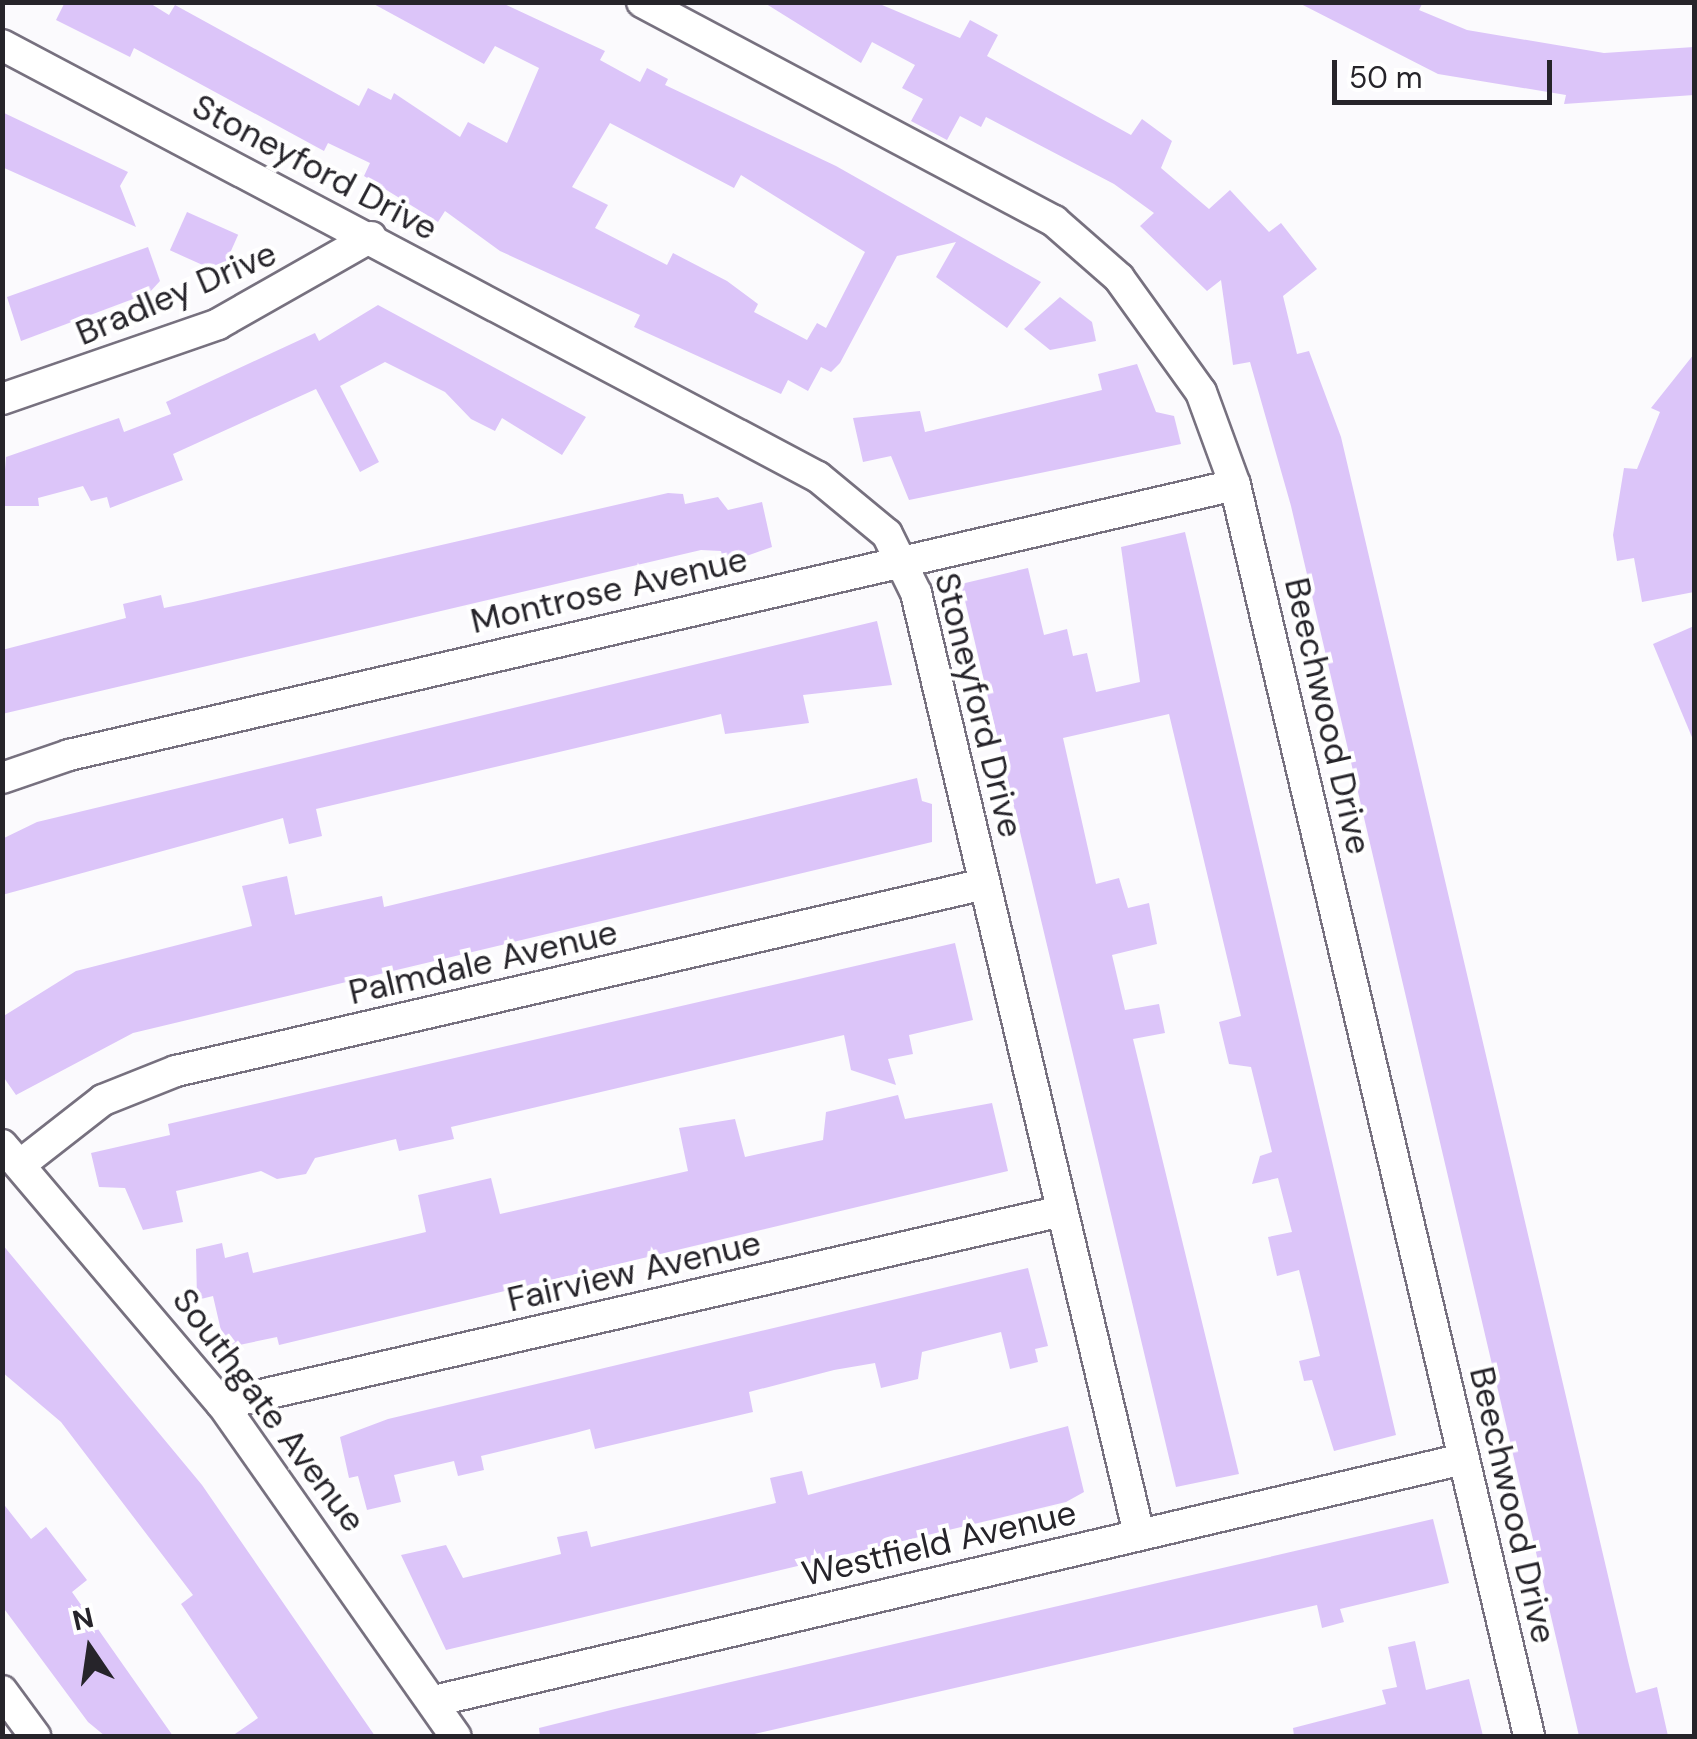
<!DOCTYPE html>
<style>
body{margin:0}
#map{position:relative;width:1697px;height:1739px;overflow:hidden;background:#fbfafd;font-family:"DM Sans",sans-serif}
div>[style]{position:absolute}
.building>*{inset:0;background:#dcc5f9;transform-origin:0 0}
.roads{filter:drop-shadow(2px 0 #77717f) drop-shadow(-2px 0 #77717f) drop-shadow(0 2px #77717f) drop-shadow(0 -2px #77717f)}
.minor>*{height:30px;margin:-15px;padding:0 15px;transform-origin:15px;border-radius:15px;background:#fff}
span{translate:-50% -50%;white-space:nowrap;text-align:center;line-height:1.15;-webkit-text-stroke:8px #fff;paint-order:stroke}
.street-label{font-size:35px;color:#26242a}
.frame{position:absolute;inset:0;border:5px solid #26242a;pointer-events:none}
.north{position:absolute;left:40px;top:1599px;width:100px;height:100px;-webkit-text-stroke:8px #fff;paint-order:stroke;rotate:347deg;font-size:28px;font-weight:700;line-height:40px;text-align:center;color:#26242a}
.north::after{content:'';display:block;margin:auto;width:35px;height:45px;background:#26242a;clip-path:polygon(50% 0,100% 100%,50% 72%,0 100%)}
.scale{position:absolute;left:1332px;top:60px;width:220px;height:45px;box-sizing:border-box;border:5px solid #26242a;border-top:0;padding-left:12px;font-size:30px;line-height:35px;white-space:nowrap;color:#26242a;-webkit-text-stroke:8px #fff;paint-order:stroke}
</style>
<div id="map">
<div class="building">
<i style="clip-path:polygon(evenodd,65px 2px,148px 2px,169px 15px,175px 5px,359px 106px,368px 88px,391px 100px,394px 93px,460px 137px,468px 122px,507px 143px,539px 68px,495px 46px,484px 64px,370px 2px,500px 2px,605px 51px,600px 60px,640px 82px,647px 68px,668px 79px,665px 85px,836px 166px,1041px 282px,1007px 328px,936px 277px,956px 242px,897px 256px,840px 363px,831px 372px,821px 367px,808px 391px,788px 380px,781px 394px,634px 327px,640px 315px,500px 251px,445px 211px,438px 222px,364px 176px,370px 163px,328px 143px,324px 151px,134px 48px,130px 57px,56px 20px,65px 2px,610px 123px,734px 188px,741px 175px,865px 252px,826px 328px,817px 323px,807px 340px,754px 312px,758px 304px,727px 281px,673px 253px,667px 265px,595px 228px,608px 205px,572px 187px,610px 123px)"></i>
<i style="clip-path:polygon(763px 2px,875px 2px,960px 38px,970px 20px,998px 35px,987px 56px,1131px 135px,1142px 119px,1172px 141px,1161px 168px,1209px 209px,1230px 190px,1269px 232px,1281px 223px,1317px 269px,1283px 296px,1297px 354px,1309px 351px,1341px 437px,1628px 1661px,1636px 1693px,1657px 1687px,1668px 1736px,1579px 1736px,1291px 506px,1250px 362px,1233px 365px,1221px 280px,1207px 291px,1140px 226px,1154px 213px,1114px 184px,986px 117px,981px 127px,960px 116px,947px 140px,911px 121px,923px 99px,902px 88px,915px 65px,872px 42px,861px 63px)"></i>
<i style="clip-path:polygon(1297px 2px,1423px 2px,1419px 10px,1467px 30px,1604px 53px,1694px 47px,1694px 95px,1564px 104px,1566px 95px,1438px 74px)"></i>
<i style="clip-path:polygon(2px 112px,128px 172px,120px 186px,136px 227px,2px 167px)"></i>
<i style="left:187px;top:212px;width:56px;height:42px;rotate:24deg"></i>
<i style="clip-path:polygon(148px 247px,160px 281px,149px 293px,21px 341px,7px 297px)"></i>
<i style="clip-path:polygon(1060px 297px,1092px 322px,1096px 341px,1050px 350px,1024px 329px)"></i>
<i style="clip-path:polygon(378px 305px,586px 417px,562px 455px,502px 418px,495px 431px,471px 419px,445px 392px,385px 362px,340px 386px,379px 462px,360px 472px,316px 389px,173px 454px,183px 480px,110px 508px,107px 497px,91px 501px,83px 486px,38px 498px,39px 506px,2px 506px,6px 457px,119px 418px,124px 432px,171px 414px,166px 402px,315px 333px,319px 341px)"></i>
<i style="clip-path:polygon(1694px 354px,1694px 592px,1642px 602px,1634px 558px,1617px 561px,1613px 535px,1624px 468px,1637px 469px,1660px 412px,1651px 408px)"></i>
<i style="clip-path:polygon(1137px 364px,1156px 412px,1174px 416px,1181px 444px,909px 500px,891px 456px,863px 462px,853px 418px,920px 411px,925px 432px,1102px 390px,1098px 374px)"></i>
<i style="clip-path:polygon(668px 493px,683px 494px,685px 504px,718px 497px,728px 510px,762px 502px,772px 547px,724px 564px,721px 551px,701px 550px,2px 714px,2px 650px,126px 618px,123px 604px,161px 595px,164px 608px,193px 602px)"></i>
<i style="clip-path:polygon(1185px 532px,1396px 1435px,1334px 1451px,1312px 1380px,1304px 1381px,1299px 1361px,1320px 1356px,1299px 1270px,1277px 1276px,1268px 1237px,1292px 1232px,1278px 1178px,1252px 1184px,1260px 1156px,1272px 1152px,1251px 1067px,1229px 1064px,1219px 1022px,1241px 1016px,1169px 714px,1063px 738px,1096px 884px,1119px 878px,1128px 908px,1149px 903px,1157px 944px,1112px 955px,1125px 1010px,1159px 1004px,1165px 1033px,1133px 1039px,1239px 1474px,1176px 1487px,961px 584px,1028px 568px,1044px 635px,1067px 629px,1073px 656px,1087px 653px,1096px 692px,1140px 682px,1121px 547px)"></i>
<i style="clip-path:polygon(877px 621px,892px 685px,803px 695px,809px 723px,725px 734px,721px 714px,316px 809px,322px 836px,289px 844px,283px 818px,2px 895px,2px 839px,37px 822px)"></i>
<i style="clip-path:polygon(1694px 626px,1694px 742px,1653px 644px)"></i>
<i style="clip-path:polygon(917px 778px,922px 801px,932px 804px,932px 842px,133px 1033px,16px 1095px,2px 1075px,2px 1017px,76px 971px,252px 926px,242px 886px,287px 876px,295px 915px,382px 896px,384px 907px)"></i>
<i style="clip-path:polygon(955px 943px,973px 1020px,909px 1035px,913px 1054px,888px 1059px,896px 1085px,851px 1070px,844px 1035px,451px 1127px,454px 1139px,399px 1151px,396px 1139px,315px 1158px,306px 1174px,277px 1179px,261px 1171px,176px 1191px,183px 1222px,143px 1230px,125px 1188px,99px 1187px,91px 1153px,170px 1135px,168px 1124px)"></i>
<i style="clip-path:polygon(898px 1095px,905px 1119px,992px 1103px,1008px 1171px,279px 1345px,277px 1337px,225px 1348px,213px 1296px,197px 1300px,196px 1249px,222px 1243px,225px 1258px,248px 1252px,253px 1273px,426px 1232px,418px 1195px,491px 1178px,500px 1214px,688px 1171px,679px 1128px,735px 1119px,745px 1157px,823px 1140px,826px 1112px)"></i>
<i style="clip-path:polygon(2px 1244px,202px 1485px,375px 1736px,232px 1736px,258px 1718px,181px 1604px,193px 1595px,61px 1422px,2px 1372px)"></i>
<i style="clip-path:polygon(1028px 1268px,1048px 1346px,1035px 1349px,1038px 1362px,1010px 1369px,1001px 1332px,922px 1352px,918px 1379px,881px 1388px,875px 1363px,834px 1370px,749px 1392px,753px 1412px,595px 1449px,590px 1429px,575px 1433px,481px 1456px,484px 1470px,458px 1476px,454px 1461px,394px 1475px,401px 1502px,367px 1510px,358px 1476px,349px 1478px,340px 1437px,388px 1419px)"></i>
<i style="clip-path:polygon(1068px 1426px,1084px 1492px,1066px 1502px,446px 1650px,401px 1555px,446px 1545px,463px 1578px,561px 1554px,557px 1537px,587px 1531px,591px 1547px,776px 1503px,770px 1478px,802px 1471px,808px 1495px)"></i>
<i style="clip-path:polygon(2px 1502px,31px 1539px,46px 1527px,87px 1580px,72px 1592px,173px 1736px,105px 1736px,88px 1722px,2px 1606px)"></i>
<i style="clip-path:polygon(1433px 1519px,1449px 1583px,1340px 1609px,1344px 1622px,1322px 1628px,1317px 1605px,746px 1736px,540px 1736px,539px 1728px,619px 1708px)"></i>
<i style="clip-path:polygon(1415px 1641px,1426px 1690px,1469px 1679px,1483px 1736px,1294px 1736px,1293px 1728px,1386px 1704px,1382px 1690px,1397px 1687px,1388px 1647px)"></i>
</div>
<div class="roads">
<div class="minor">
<i style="left:642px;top:2px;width:467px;rotate:28deg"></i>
<i style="left:1054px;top:221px;width:86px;rotate:41.2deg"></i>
<i style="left:1119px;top:278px;width:140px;rotate:54.3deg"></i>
<i style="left:1201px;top:392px;width:99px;rotate:69.9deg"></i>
<i style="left:1235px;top:485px;width:1285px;rotate:76.77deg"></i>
<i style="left:2px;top:45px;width:923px;rotate:27.9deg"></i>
<i style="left:818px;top:477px;width:89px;rotate:39.6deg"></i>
<i style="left:887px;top:534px;width:66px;rotate:63.8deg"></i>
<i style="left:916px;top:593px;width:967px;rotate:76.67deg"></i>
<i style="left:2px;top:399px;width:229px;rotate:-19.1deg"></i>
<i style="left:218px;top:324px;width:176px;rotate:-29.6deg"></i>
<i style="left:2px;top:778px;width:71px;rotate:-18.9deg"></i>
<i style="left:69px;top:755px;width:1197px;rotate:-13.04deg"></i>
<i style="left:2px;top:1145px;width:340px;rotate:49.7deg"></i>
<i style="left:222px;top:1404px;width:406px;rotate:54.9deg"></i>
<i style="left:21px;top:1164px;width:104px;rotate:-38deg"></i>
<i style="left:103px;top:1100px;width:79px;rotate:-21.7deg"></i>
<i style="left:176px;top:1071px;width:830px;rotate:-13.02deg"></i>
<i style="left:222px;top:1404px;width:862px;rotate:-12.94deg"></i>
<i style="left:2px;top:1691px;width:56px;rotate:53.7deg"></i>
<i style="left:434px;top:1701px;width:1057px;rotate:-13.23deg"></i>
</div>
</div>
<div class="street-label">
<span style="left:315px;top:167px;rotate:28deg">Stoneyford Drive</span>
<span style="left:176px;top:293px;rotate:-23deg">Bradley Drive</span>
<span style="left:609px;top:590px;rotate:-13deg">Montrose Avenue</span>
<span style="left:979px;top:705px;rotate:76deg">Stoneyford Drive</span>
<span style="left:1328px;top:716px;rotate:77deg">Beechwood Drive</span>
<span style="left:483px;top:962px;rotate:-13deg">Palmdale Avenue</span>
<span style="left:634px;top:1271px;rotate:-13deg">Fairview Avenue</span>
<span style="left:269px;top:1410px;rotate:53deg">Southgate Avenue</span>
<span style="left:1513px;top:1505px;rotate:77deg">Beechwood Drive</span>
<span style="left:939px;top:1543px;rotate:-13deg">Westfield Avenue</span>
</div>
<div class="frame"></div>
<div class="north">N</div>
<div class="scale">50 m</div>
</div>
